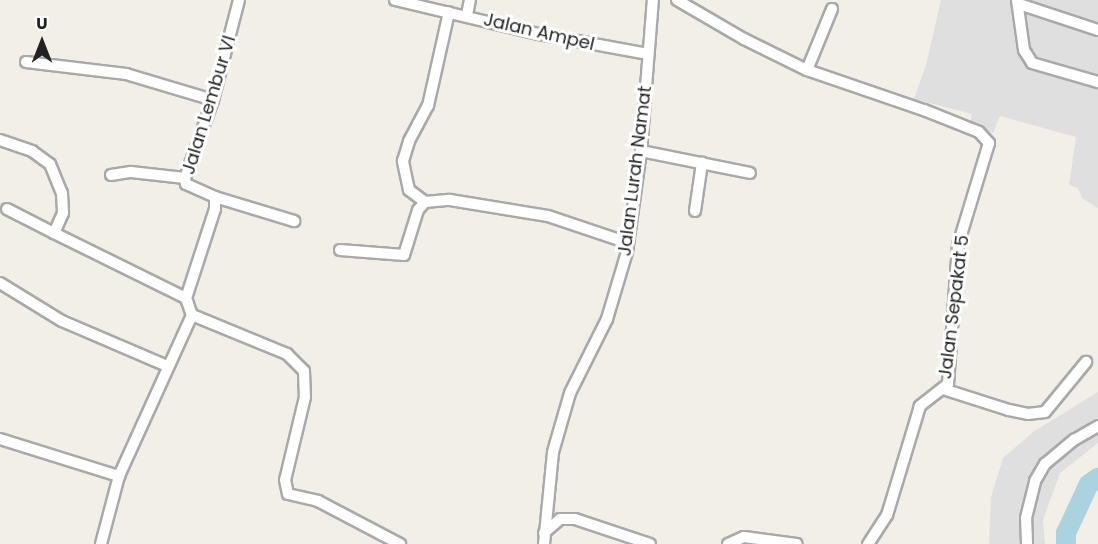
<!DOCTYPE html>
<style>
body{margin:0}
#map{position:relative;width:1098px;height:544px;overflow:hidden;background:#f2efe9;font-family:Poppins,sans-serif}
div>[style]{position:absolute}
.residential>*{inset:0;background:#e0dfdf}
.river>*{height:20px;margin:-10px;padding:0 10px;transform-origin:10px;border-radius:10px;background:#aad3df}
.roads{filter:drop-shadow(2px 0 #a9a9a9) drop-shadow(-2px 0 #a9a9a9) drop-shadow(0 2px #a9a9a9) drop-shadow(0 -2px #a9a9a9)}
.street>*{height:10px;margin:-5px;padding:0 5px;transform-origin:5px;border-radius:5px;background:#fff}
span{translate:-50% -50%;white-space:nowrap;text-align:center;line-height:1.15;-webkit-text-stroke:6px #fff;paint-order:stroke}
.street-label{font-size:18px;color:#222}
.north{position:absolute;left:12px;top:12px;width:60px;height:60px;-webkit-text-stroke:4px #fff;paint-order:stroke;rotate:0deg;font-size:16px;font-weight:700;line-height:24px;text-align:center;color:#222}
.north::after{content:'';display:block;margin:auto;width:21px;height:27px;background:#222;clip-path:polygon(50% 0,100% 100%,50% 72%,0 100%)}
</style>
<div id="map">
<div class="residential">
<i style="clip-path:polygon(941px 0,1098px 0,1098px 208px,1082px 198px,1078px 188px,1069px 185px,1076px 137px,1000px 116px,993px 133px,970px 126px,972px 114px,914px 99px,926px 65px)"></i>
<i style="clip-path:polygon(1098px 392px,1098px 443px,1060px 473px,1043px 520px,1045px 544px,989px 544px,991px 497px,1003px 458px,1033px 432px)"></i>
</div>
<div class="river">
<i style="left:1066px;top:544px;width:11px;rotate:-90deg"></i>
<i style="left:1066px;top:533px;width:54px;rotate:-64.9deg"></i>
<i style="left:1089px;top:484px;width:11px;rotate:-34deg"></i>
</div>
<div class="roads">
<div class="street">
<i style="left:239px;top:0;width:103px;rotate:104.6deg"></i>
<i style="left:213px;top:100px;width:83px;rotate:109.7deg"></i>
<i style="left:185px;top:178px;width:6px;rotate:81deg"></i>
<i style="left:186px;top:184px;width:32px;rotate:24deg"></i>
<i style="left:215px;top:197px;width:12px;rotate:90deg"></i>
<i style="left:215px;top:209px;width:94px;rotate:108deg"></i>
<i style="left:186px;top:298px;width:18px;rotate:71deg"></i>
<i style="left:192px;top:315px;width:103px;rotate:22.3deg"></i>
<i style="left:287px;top:354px;width:24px;rotate:45deg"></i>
<i style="left:304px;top:371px;width:26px;rotate:88deg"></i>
<i style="left:305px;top:397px;width:85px;rotate:103.5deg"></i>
<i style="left:285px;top:480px;width:14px;rotate:78deg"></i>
<i style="left:288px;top:494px;width:31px;rotate:13deg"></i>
<i style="left:318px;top:501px;width:93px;rotate:27.7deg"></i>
<i style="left:395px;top:0;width:148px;rotate:13.3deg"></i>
<i style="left:539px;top:34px;width:111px;rotate:10.4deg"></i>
<i style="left:677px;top:0;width:78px;rotate:30.2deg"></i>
<i style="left:744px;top:39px;width:70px;rotate:26.2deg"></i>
<i style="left:807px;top:70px;width:124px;rotate:18.9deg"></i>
<i style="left:924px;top:110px;width:59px;rotate:21.8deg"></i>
<i style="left:979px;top:132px;width:15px;rotate:48deg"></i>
<i style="left:989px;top:143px;width:107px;rotate:106.9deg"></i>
<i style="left:958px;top:245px;width:139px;rotate:94.1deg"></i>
<i style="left:948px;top:384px;width:36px;rotate:142deg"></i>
<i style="left:920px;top:406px;width:114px;rotate:106.8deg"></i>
<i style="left:887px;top:515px;width:35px;rotate:123deg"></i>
<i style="left:1017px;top:0;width:50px;rotate:82deg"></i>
<i style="left:1024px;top:50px;width:15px;rotate:58deg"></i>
<i style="left:1032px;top:63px;width:69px;rotate:16.1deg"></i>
<i style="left:1019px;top:4px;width:83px;rotate:18.2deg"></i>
<i style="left:467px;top:15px;width:15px;rotate:-79deg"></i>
<i style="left:26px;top:62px;width:101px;rotate:6.8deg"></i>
<i style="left:126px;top:74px;width:91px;rotate:16.6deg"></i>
<i style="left:807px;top:70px;width:66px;rotate:-67.7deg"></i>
<i style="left:0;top:140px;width:34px;rotate:19deg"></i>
<i style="left:32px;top:151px;width:22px;rotate:36deg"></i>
<i style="left:50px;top:164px;width:31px;rotate:68deg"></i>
<i style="left:62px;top:193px;width:20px;rotate:87deg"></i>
<i style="left:63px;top:213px;width:22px;rotate:114deg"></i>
<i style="left:54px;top:233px;width:147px;rotate:26.2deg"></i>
<i style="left:641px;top:151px;width:111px;rotate:11.4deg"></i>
<i style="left:111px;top:175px;width:20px;rotate:-9deg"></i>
<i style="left:131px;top:172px;width:54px;rotate:6.3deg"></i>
<i style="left:215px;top:197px;width:83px;rotate:16.9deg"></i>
<i style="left:425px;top:202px;width:20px;rotate:-143deg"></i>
<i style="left:409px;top:190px;width:30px;rotate:-102deg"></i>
<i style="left:403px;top:161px;width:21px;rotate:-73deg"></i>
<i style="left:409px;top:141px;width:40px;rotate:-62deg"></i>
<i style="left:428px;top:106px;width:96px;rotate:-77.4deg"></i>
<i style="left:7px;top:209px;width:53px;rotate:27.1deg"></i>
<i style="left:695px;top:211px;width:49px;rotate:-81.7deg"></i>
<i style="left:340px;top:250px;width:64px;rotate:4.5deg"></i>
<i style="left:404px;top:255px;width:47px;rotate:-72.7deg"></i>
<i style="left:418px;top:210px;width:11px;rotate:-49deg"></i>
<i style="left:425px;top:202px;width:25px;rotate:-5deg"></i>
<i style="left:450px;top:200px;width:99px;rotate:9.3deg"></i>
<i style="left:548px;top:216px;width:84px;rotate:18.6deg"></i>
<i style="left:0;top:283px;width:73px;rotate:31.5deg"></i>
<i style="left:62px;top:321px;width:114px;rotate:23.2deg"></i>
<i style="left:943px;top:389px;width:69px;rotate:17.7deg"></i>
<i style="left:1009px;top:410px;width:19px;rotate:12deg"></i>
<i style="left:1028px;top:414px;width:17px;rotate:-7deg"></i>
<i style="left:1045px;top:412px;width:65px;rotate:-50.6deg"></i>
<i style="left:0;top:439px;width:125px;rotate:17.3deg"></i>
<i style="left:544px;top:533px;width:21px;rotate:-41deg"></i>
<i style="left:560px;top:519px;width:15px"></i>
<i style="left:575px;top:519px;width:79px;rotate:18.4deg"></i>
<i style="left:101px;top:544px;width:70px;rotate:-75.2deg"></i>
<i style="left:119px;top:476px;width:177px;rotate:-65.6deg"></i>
<i style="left:544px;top:544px;width:92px;rotate:-84.4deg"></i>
<i style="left:553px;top:452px;width:61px;rotate:-73.9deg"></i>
<i style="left:570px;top:393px;width:83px;rotate:-63.4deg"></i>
<i style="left:607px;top:319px;width:70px;rotate:-73.4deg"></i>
<i style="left:627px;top:252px;width:102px;rotate:-82.1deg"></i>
<i style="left:641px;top:151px;width:151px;rotate:-85.5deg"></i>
<i style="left:728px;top:544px;width:17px;rotate:-24deg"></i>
<i style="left:744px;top:537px;width:53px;rotate:7.5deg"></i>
<i style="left:1027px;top:544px;width:26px;rotate:-92deg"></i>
<i style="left:1026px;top:518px;width:38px;rotate:-76deg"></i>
<i style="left:1035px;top:481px;width:20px;rotate:-60deg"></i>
<i style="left:1045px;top:464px;width:38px;rotate:-40deg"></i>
<i style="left:1074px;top:440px;width:28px;rotate:-30deg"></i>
</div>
</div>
<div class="street-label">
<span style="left:539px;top:32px;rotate:13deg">Jalan Ampel</span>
<span style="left:209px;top:105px;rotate:-73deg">Jalan Lembur VI</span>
<span style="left:635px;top:171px;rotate:-83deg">Jalan Lurah Namat</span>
<span style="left:954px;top:307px;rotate:-83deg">Jalan Sepakat 5</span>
</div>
<div class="north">U</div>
</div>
